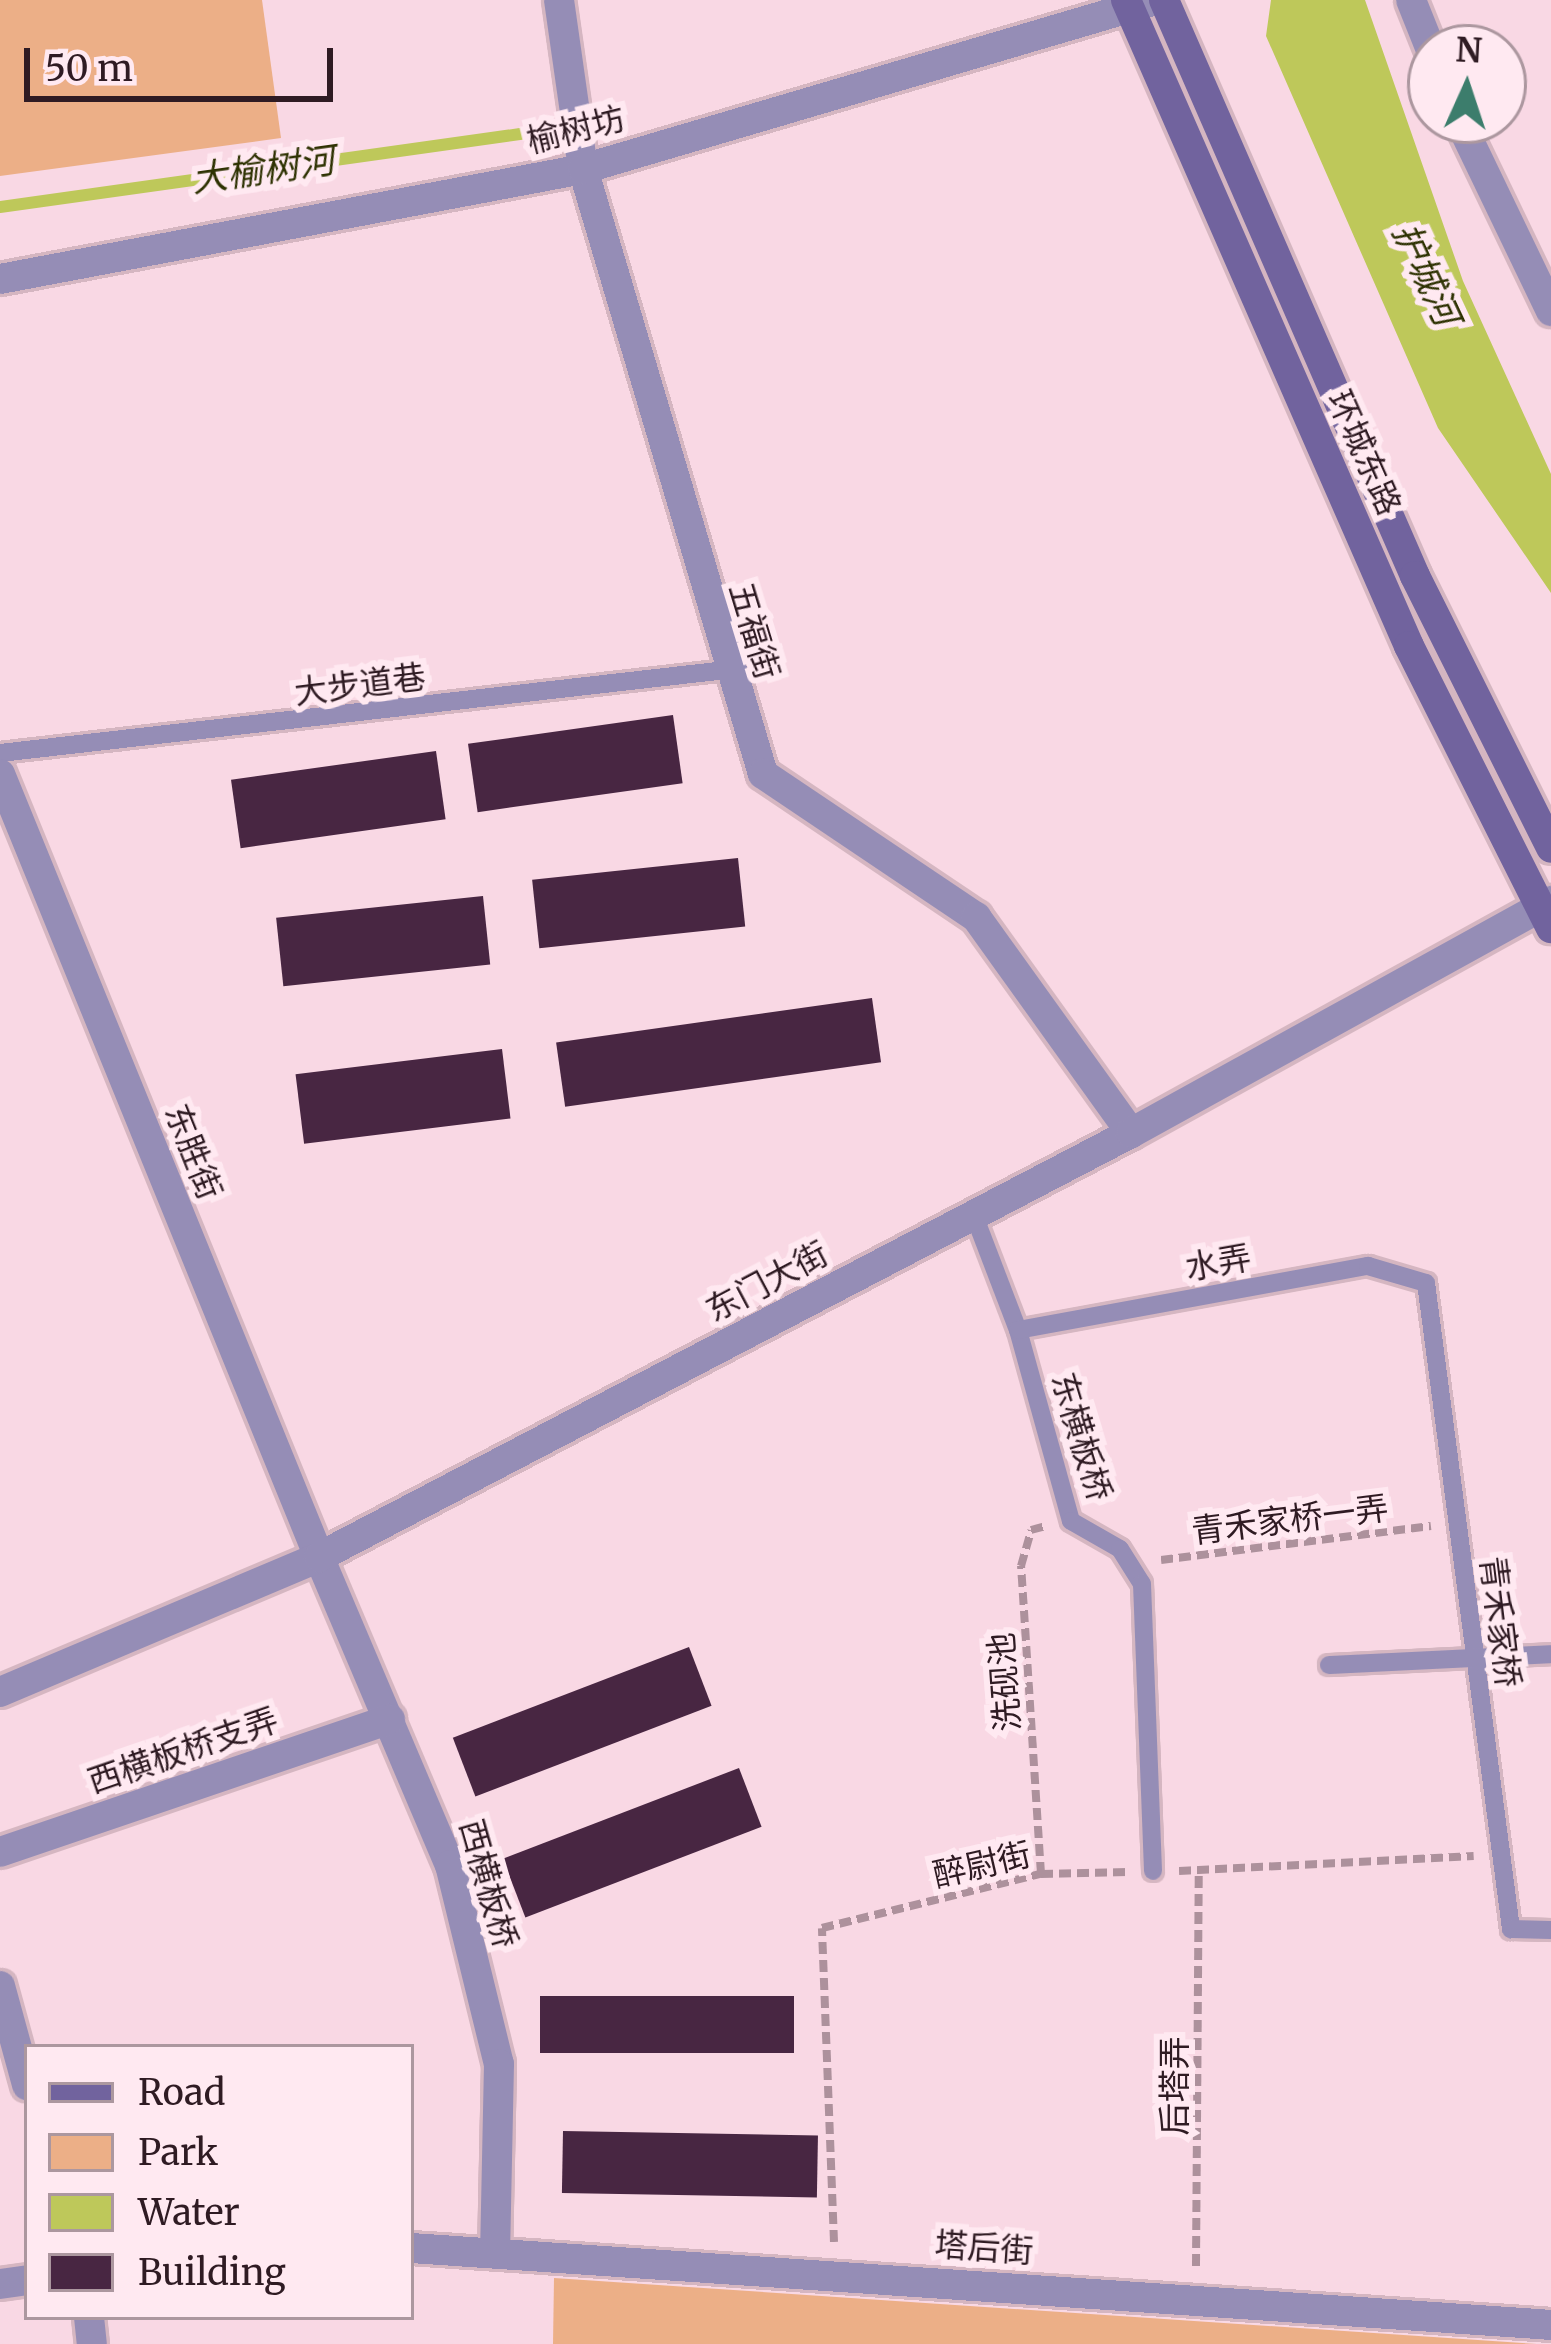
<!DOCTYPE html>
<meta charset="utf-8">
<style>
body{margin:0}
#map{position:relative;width:1551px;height:2344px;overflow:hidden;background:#f9d8e4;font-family:Merriweather,"Noto Sans SC",serif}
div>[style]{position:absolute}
.green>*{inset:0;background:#ecaf87}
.water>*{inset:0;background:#bec85a}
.stream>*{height:12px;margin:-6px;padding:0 6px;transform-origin:6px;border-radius:6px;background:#bec85a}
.building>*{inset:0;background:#482642;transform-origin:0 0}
.path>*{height:8px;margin-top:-4px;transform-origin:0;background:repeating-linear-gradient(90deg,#ad919c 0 12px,transparent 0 18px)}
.roads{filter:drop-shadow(3px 0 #d5b6c1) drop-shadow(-3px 0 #d5b6c1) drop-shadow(0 3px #d5b6c1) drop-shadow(0 -3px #d5b6c1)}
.service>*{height:18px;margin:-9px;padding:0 9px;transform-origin:9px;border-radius:9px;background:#958db6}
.minor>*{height:30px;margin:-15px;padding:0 15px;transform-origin:15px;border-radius:15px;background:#958db6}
.tertiary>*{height:30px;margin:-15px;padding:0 15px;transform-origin:15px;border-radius:15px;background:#958db6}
.secondary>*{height:30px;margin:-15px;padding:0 15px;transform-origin:15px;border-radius:15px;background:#71639e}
span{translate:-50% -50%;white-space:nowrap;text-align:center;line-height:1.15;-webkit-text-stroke:12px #ffe9f1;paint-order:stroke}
.street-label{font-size:33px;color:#2f1b23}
.water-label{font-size:36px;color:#2e3202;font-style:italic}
.legend{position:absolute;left:24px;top:2044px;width:390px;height:276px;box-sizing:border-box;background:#ffe9f1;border:3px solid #ac979f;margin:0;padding:15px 21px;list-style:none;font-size:36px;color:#2f1b23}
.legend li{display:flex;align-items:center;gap:24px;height:60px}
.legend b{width:60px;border:3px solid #ac979f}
.north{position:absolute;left:1407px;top:24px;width:120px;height:120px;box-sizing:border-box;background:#ffe9f1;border:3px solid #ac979f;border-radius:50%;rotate:3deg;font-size:33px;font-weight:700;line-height:48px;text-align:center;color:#2f1b23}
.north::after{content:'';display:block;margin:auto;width:42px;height:54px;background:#3c7d6c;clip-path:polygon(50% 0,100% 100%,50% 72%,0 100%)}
.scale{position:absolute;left:24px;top:48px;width:309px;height:54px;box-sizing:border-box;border:6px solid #2f1b23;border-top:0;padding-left:15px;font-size:36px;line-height:42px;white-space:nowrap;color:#2f1b23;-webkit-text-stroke:9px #ffe9f1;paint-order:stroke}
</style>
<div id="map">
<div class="green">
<i style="clip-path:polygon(0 0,262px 0,281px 138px,0 176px)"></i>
<i style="clip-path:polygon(554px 2278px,1537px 2344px,553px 2344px)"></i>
</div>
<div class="water">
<i style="clip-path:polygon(1271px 0,1365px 0,1463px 281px,1551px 474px,1551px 593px,1438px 428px,1266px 36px)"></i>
</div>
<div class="stream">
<i style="left:0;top:207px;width:532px;rotate:-7.99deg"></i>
</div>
<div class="building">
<i style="left:673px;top:715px;width:69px;height:207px;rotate:82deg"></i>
<i style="left:436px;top:751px;width:69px;height:207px;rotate:82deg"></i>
<i style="left:738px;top:858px;width:69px;height:207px;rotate:84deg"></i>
<i style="left:483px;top:896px;width:69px;height:208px;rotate:84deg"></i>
<i style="left:872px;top:998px;width:65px;height:319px;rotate:82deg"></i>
<i style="left:502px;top:1049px;width:70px;height:208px;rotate:83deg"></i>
<i style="left:689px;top:1647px;width:63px;height:253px;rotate:69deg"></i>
<i style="left:739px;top:1768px;width:63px;height:253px;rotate:69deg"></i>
<i style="left:540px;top:1996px;width:254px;height:57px"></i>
<i style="left:563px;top:2131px;width:255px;height:62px;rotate:1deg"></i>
</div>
<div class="path">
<i style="left:1161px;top:1560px;width:272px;rotate:-7.2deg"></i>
<i style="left:1179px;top:1871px;width:295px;rotate:-2.9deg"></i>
<i style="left:1041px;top:1874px;width:309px;rotate:-93.7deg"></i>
<i style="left:1021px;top:1566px;width:37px;rotate:-74deg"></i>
<i style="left:1031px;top:1530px;width:16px;rotate:-15deg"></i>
<i style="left:834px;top:2242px;width:314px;rotate:-92.2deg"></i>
<i style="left:822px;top:1928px;width:226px;rotate:-13.9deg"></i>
<i style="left:1041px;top:1874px;width:87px;rotate:-1.3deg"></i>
<i style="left:1196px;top:2266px;width:394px;rotate:-89.6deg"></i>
</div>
<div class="roads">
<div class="service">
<i style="left:0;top:753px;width:731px;rotate:-6.52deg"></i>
<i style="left:974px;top:1215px;width:123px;rotate:69.1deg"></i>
<i style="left:1018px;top:1330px;width:198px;rotate:74.5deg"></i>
<i style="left:1071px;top:1521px;width:56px;rotate:29.7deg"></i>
<i style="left:1120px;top:1549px;width:41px;rotate:57.8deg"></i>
<i style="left:1142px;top:1584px;width:287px;rotate:87.8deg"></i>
<i style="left:1018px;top:1330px;width:356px;rotate:-10.4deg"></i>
<i style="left:1368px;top:1266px;width:60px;rotate:16.3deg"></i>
<i style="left:1426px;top:1283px;width:652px;rotate:82.5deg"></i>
<i style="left:1511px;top:1929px;width:40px;rotate:1.4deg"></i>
<i style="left:1329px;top:1665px;width:222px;rotate:-2.8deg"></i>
</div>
<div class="minor">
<i style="left:559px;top:0;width:171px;rotate:81.9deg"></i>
<i style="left:583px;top:169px;width:631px;rotate:73.43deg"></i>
<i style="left:763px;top:774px;width:257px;rotate:33.9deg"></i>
<i style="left:976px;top:917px;width:266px;rotate:54.3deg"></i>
<i style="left:1411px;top:0;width:54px;rotate:68.2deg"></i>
<i style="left:1459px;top:120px;width:212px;rotate:64.3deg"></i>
<i style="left:0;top:279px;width:593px;rotate:-10.68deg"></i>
<i style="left:583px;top:169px;width:597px;rotate:-16.43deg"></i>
<i style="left:319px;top:1557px;width:335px;rotate:67deg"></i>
<i style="left:450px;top:1865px;width:205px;rotate:76.2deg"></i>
<i style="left:499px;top:2064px;width:188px;rotate:91.2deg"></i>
<i style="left:0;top:1852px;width:412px;rotate:-18.8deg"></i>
<i style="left:0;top:1986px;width:103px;rotate:74.7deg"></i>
<i style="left:411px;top:2248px;width:1143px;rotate:3.86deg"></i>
<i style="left:0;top:2284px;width:27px;rotate:-8deg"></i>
<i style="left:89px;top:2317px;width:27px;rotate:84deg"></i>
</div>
<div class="tertiary">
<i style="left:0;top:774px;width:845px;rotate:67.83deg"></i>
<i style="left:0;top:1692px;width:346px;rotate:-22.9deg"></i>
<i style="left:319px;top:1557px;width:916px;rotate:-27.57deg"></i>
<i style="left:1131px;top:1133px;width:480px;rotate:-28.9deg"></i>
</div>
<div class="secondary">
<i style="left:1126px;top:0;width:705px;rotate:66.34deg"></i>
<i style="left:1409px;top:646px;width:316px;rotate:63.3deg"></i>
<i style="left:1164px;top:0;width:628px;rotate:66.45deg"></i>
<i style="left:1415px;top:576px;width:304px;rotate:63.4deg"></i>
</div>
</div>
<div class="street-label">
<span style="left:576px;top:130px;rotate:-14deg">榆树坊</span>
<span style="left:1364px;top:453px;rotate:66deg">环城东路</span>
<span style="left:754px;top:631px;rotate:73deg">五福街</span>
<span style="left:360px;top:685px;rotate:-7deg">大步道巷</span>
<span style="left:193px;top:1152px;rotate:68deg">东胜街</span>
<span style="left:1218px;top:1263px;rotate:-10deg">水弄</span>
<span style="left:767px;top:1282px;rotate:-28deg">东门大街</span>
<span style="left:1081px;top:1437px;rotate:73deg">东横板桥</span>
<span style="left:1290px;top:1520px;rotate:-7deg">青禾家桥一弄</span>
<span style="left:1500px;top:1622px;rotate:83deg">青禾家桥</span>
<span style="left:1005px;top:1682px;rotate:-94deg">洗砚池</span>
<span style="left:183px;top:1751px;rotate:-19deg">西横板桥支弄</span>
<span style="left:982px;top:1865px;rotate:-13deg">醉尉街</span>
<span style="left:488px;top:1884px;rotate:74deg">西横板桥</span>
<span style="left:1175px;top:2086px;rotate:-90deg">后塔弄</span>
<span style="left:984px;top:2248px;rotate:4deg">塔后街</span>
</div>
<div class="water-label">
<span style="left:263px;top:170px;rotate:-8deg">大榆树河</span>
<span style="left:1426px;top:274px;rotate:65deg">护城河</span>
</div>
<ul class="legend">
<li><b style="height:15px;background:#71639e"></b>Road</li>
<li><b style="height:33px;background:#ecaf87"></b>Park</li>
<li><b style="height:33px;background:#bec85a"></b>Water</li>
<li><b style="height:33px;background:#482642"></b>Building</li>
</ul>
<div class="north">N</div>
<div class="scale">50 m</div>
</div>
